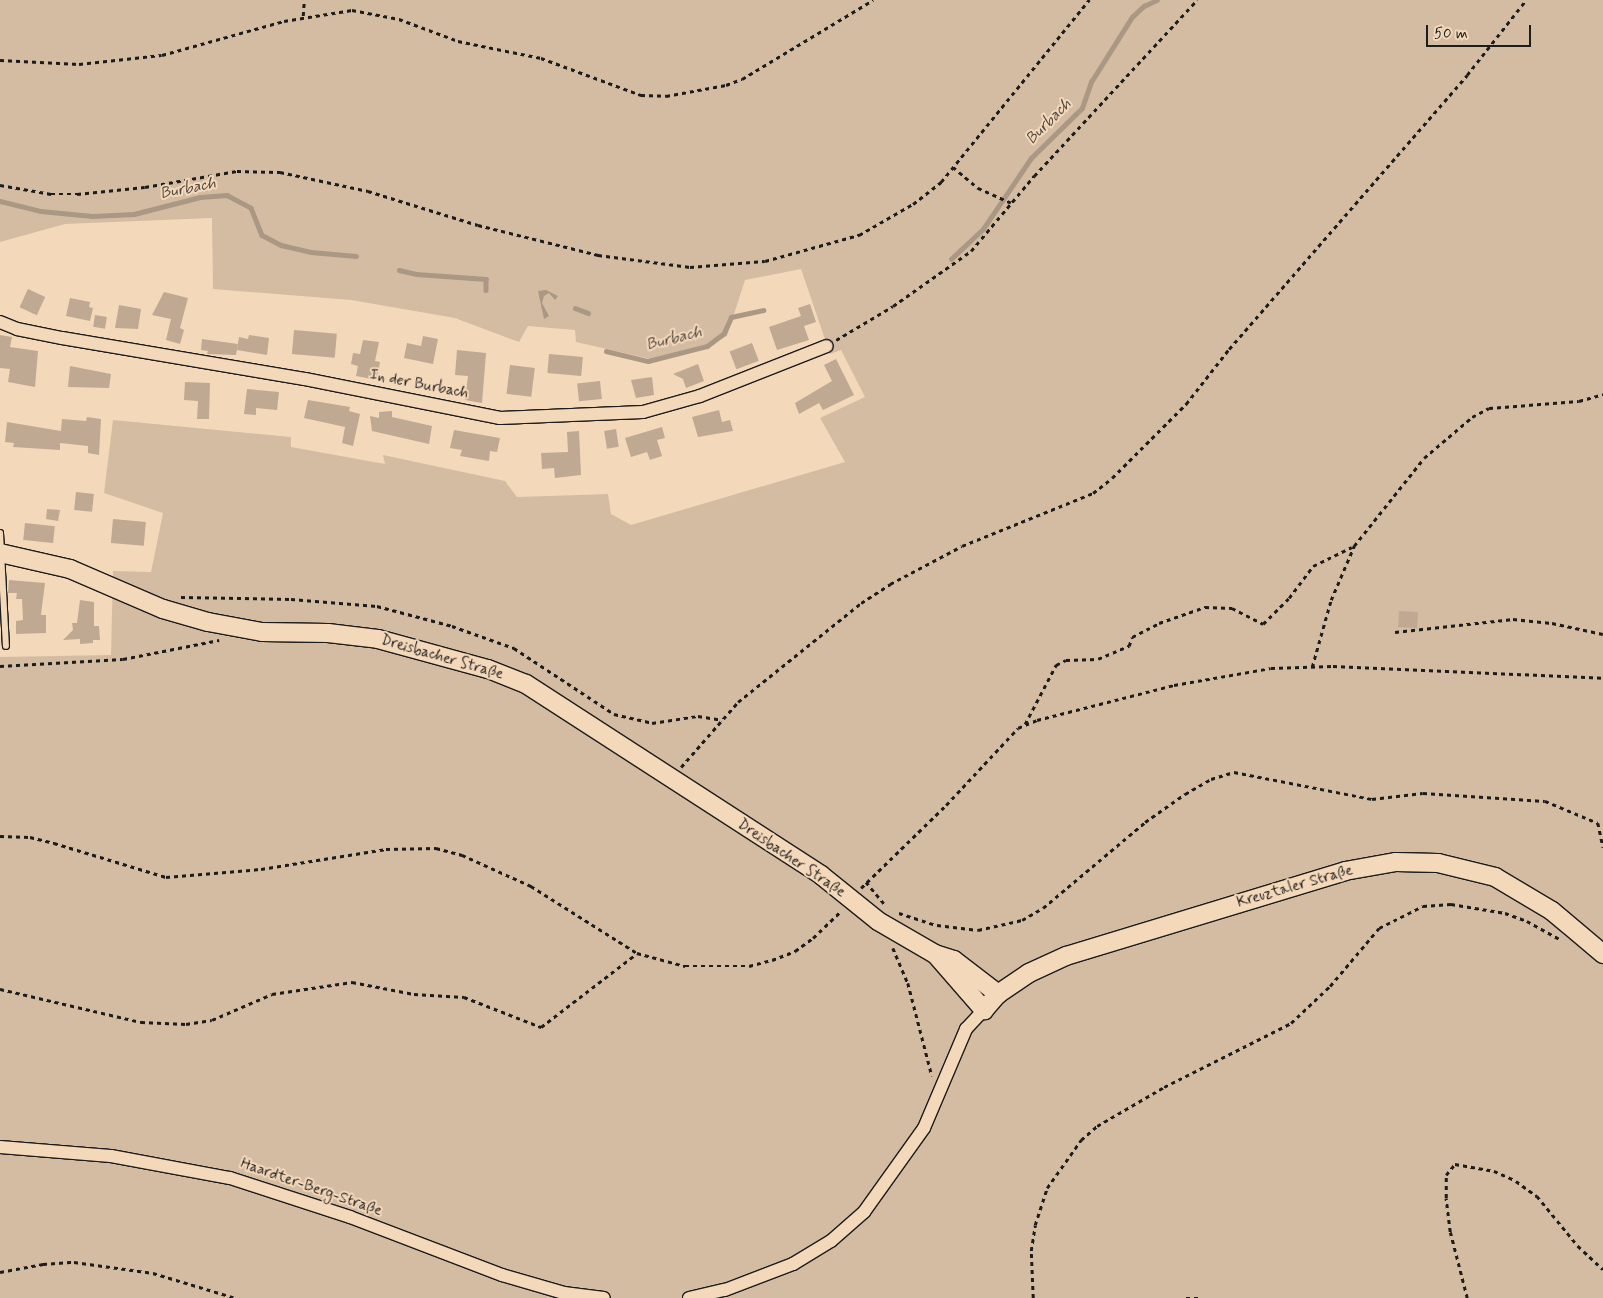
<!DOCTYPE html>
<meta charset="utf-8">
<style>
body{margin:0}
#map{position:relative;width:1603px;height:1298px;overflow:hidden;background:#f4d8ba;font-family:Mynerve,sans-serif}
div>[style]{position:absolute}
.green>*{inset:0;background:#d4bca3}
.water>*{inset:0;background:#aa9885}
.stream>*{height:4.5px;margin:-2.25px;padding:0 2.25px;transform-origin:2.25px;border-radius:2.25px;background:#aa9885}
.building>*{inset:0;background:#bfa992;transform-origin:0 0}
.path>*{height:2.5px;margin-top:-1.25px;transform-origin:0;background:repeating-linear-gradient(90deg,#1c1c1c 0 4px,transparent 0 8px)}
.roads{filter:drop-shadow(1px 0 #1c1c1c) drop-shadow(-1px 0 #1c1c1c) drop-shadow(0 1px #1c1c1c) drop-shadow(0 -1px #1c1c1c)}
.lane>*{height:6px;margin:-3px;padding:0 3px;transform-origin:3px;border-radius:3px;background:#f4d8ba}
.street>*{height:12px;margin:-6px;padding:0 6px;transform-origin:6px;border-radius:6px;background:#f4d8ba}
.secondary>*{height:18px;margin:-9px;padding:0 9px;transform-origin:9px;border-radius:9px;background:#f4d8ba}
span{translate:-50% -50%;white-space:nowrap;text-align:center;line-height:1.15;-webkit-text-stroke:4px #f4d8ba;paint-order:stroke}
.street-label{font-size:15px;color:#1c1c1c}
.water-label{font-size:16px;color:#4e4741;font-style:italic}
.scale{position:absolute;left:1426px;top:25px;width:105px;height:22px;box-sizing:border-box;border:2px solid #1c1c1c;border-top:0;padding-left:6px;font-size:15px;line-height:18px;white-space:nowrap;color:#1c1c1c;-webkit-text-stroke:4px #f4d8ba;paint-order:stroke}
</style>
<div id="map">
<div class="green">
<i style="clip-path:polygon(0 0,1603px 0,1603px 1298px,0 1298px,0 657px,111px 655px,113px 571px,151px 572px,163px 513px,104px 493px,113px 420px,291px 437px,291px 447px,385px 464px,383px 455px,505px 481px,517px 497px,608px 494px,611px 514px,631px 525px,845px 462px,820px 418px,865px 397px,841px 350px,830px 354px,801px 269px,745px 280px,727px 336px,706px 348px,655px 360px,576px 342px,575px 330px,528px 326px,519px 342px,455px 318px,351px 300px,213px 289px,212px 218px,65px 224px,0 242px)"></i>
</div>
<div class="water">
<i style="clip-path:polygon(546px 290px,558px 296px,555px 300px,549px 293px,544px 296px,542px 303px,549px 316px,544px 319px,538px 291px)"></i>
</div>
<div class="stream">
<i style="left:0;top:201px;width:42px;rotate:13.7deg"></i>
<i style="left:41px;top:211px;width:51px;rotate:5.6deg"></i>
<i style="left:92px;top:216px;width:42px;rotate:-2.7deg"></i>
<i style="left:134px;top:214px;width:68px;rotate:-14.4deg"></i>
<i style="left:200px;top:197px;width:27px;rotate:-4deg"></i>
<i style="left:227px;top:195px;width:27px;rotate:28deg"></i>
<i style="left:251px;top:208px;width:29px;rotate:68deg"></i>
<i style="left:262px;top:235px;width:21px;rotate:28deg"></i>
<i style="left:281px;top:245px;width:31px;rotate:13deg"></i>
<i style="left:311px;top:252px;width:45px;rotate:5.1deg"></i>
<i style="left:951px;top:259px;width:44px;rotate:-43.2deg"></i>
<i style="left:983px;top:229px;width:86px;rotate:-55.9deg"></i>
<i style="left:1031px;top:158px;width:71px;rotate:-44.4deg"></i>
<i style="left:1082px;top:108px;width:28px;rotate:-71deg"></i>
<i style="left:1091px;top:82px;width:77px;rotate:-57.8deg"></i>
<i style="left:1132px;top:17px;width:16px;rotate:-43deg"></i>
<i style="left:1144px;top:6px;width:14px;rotate:-25deg"></i>
<i style="left:399px;top:270px;width:17px;rotate:13deg"></i>
<i style="left:416px;top:274px;width:70px;rotate:4.1deg"></i>
<i style="left:486px;top:279px;width:11px;rotate:90deg"></i>
<i style="left:575px;top:308px;width:14px;rotate:21deg"></i>
<i style="left:606px;top:351px;width:43px;rotate:13.4deg"></i>
<i style="left:648px;top:361px;width:61px;rotate:-14.3deg"></i>
<i style="left:707px;top:346px;width:21px;rotate:-37deg"></i>
<i style="left:724px;top:333px;width:17px;rotate:-66deg"></i>
<i style="left:731px;top:317px;width:33px;rotate:-12deg"></i>
</div>
<div class="building">
<i style="left:28px;top:289px;width:19px;height:20px;rotate:25deg"></i>
<i style="clip-path:polygon(164px 292px,188px 298px,180px 328px,184px 330px,180px 344px,166px 340px,171px 319px,152px 315px)"></i>
<i style="clip-path:polygon(70px 298px,90px 302px,89px 307px,93px 308px,90px 321px,66px 316px)"></i>
<i style="clip-path:polygon(810px 304px,816px 322px,804px 326px,809px 340px,777px 350px,769px 327px,801px 316px,798px 308px)"></i>
<i style="clip-path:polygon(119px 305px,141px 309px,138px 329px,115px 328px)"></i>
<i style="left:95px;top:315px;width:12px;height:12px;rotate:9deg"></i>
<i style="left:294px;top:330px;width:43px;height:24px;rotate:5deg"></i>
<i style="clip-path:polygon(0 335px,12px 337px,10px 347px,38px 351px,35px 387px,8px 382px,10px 369px,0 368px)"></i>
<i style="clip-path:polygon(249px 335px,269px 338px,267px 355px,237px 350px,239px 337px,248px 339px)"></i>
<i style="clip-path:polygon(423px 336px,438px 339px,433px 364px,404px 358px,407px 343px,421px 346px)"></i>
<i style="clip-path:polygon(202px 339px,238px 344px,236px 355px,207px 354px,208px 351px,201px 350px)"></i>
<i style="clip-path:polygon(363px 340px,379px 342px,375px 361px,380px 362px,377px 380px,356px 376px,358px 366px,351px 364px,353px 353px,360px 354px)"></i>
<i style="left:752px;top:343px;width:19px;height:24px;rotate:69deg"></i>
<i style="clip-path:polygon(457px 350px,486px 353px,482px 403px,465px 400px,468px 376px,455px 375px)"></i>
<i style="left:549px;top:354px;width:34px;height:19px;rotate:5deg"></i>
<i style="clip-path:polygon(836px 359px,854px 395px,823px 410px,819px 403px,799px 414px,795px 403px,832px 381px,824px 365px)"></i>
<i style="clip-path:polygon(698px 364px,704px 381px,686px 388px,683px 379px,673px 374px)"></i>
<i style="left:510px;top:365px;width:25px;height:29px;rotate:7deg"></i>
<i style="clip-path:polygon(70px 366px,111px 374px,109px 388px,68px 387px)"></i>
<i style="clip-path:polygon(652px 377px,654px 395px,636px 398px,631px 380px)"></i>
<i style="left:600px;top:381px;width:18px;height:23px;rotate:84deg"></i>
<i style="clip-path:polygon(185px 382px,210px 383px,209px 419px,197px 419px,198px 401px,184px 400px)"></i>
<i style="clip-path:polygon(247px 389px,279px 392px,277px 410px,256px 408px,256px 415px,244px 414px)"></i>
<i style="clip-path:polygon(308px 400px,350px 407px,349px 411px,360px 414px,353px 446px,342px 443px,345px 427px,304px 418px)"></i>
<i style="clip-path:polygon(719px 410px,722px 422px,730px 420px,733px 431px,698px 437px,692px 417px)"></i>
<i style="clip-path:polygon(392px 411px,392px 417px,432px 426px,429px 444px,372px 431px,370px 416px,379px 418px,379px 412px)"></i>
<i style="clip-path:polygon(87px 417px,101px 419px,99px 455px,88px 453px,88px 446px,60px 443px,60px 450px,13px 447px,14px 443px,5px 442px,7px 422px,61px 431px,62px 419px,86px 421px)"></i>
<i style="clip-path:polygon(662px 427px,665px 438px,657px 440px,662px 456px,650px 460px,647px 452px,631px 457px,625px 438px)"></i>
<i style="left:616px;top:429px;width:18px;height:12px;rotate:81deg"></i>
<i style="clip-path:polygon(454px 430px,500px 438px,497px 452px,490px 451px,489px 461px,460px 456px,462px 450px,450px 448px)"></i>
<i style="clip-path:polygon(579px 431px,581px 475px,555px 478px,554px 468px,542px 469px,541px 453px,568px 452px,567px 432px)"></i>
<i style="left:76px;top:492px;width:18px;height:18px;rotate:6deg"></i>
<i style="clip-path:polygon(47px 509px,60px 510px,58px 521px,46px 519px)"></i>
<i style="left:113px;top:519px;width:33px;height:24px;rotate:5deg"></i>
<i style="left:25px;top:523px;width:30px;height:17px;rotate:6deg"></i>
<i style="clip-path:polygon(9px 580px,45px 583px,41px 615px,46px 615px,46px 633px,16px 634px,16px 621px,23px 620px,22px 599px,16px 599px,17px 593px,8px 593px)"></i>
<i style="clip-path:polygon(80px 600px,94px 602px,94px 626px,99px 626px,100px 640px,93px 640px,93px 643px,80px 644px,80px 639px,63px 640px,73px 630px,72px 623px,77px 623px)"></i>
<i style="left:1399px;top:611px;width:19px;height:16px;rotate:3deg"></i>
</div>
<div class="path">
<i style="left:303px;top:16px;width:16px;rotate:-86deg"></i>
<i style="left:0;top:60px;width:79px;rotate:2.9deg"></i>
<i style="left:79px;top:64px;width:83px;rotate:-6.2deg"></i>
<i style="left:162px;top:55px;width:127px;rotate:-15.6deg"></i>
<i style="left:284px;top:21px;width:69px;rotate:-9.2deg"></i>
<i style="left:352px;top:10px;width:48px;rotate:10.8deg"></i>
<i style="left:399px;top:19px;width:63px;rotate:20.4deg"></i>
<i style="left:458px;top:41px;width:85px;rotate:11.6deg"></i>
<i style="left:541px;top:58px;width:107px;rotate:20.3deg"></i>
<i style="left:641px;top:95px;width:25px;rotate:2deg"></i>
<i style="left:666px;top:96px;width:61px;rotate:-10.4deg"></i>
<i style="left:726px;top:85px;width:17px;rotate:-21deg"></i>
<i style="left:742px;top:79px;width:153px;rotate:-31.1deg"></i>
<i style="left:953px;top:167px;width:33px;rotate:40deg"></i>
<i style="left:978px;top:188px;width:36px;rotate:24deg"></i>
<i style="left:0;top:185px;width:52px;rotate:10deg"></i>
<i style="left:51px;top:194px;width:26px"></i>
<i style="left:77px;top:194px;width:68px;rotate:-5.9deg"></i>
<i style="left:145px;top:187px;width:93px;rotate:-9.9deg"></i>
<i style="left:237px;top:171px;width:43px;rotate:1.3deg"></i>
<i style="left:280px;top:172px;width:90px;rotate:12.2deg"></i>
<i style="left:368px;top:191px;width:115px;rotate:17.2deg"></i>
<i style="left:478px;top:225px;width:124px;rotate:14deg"></i>
<i style="left:598px;top:255px;width:93px;rotate:7.4deg"></i>
<i style="left:690px;top:267px;width:75px;rotate:-4.6deg"></i>
<i style="left:765px;top:261px;width:98px;rotate:-15.5deg"></i>
<i style="left:859px;top:235px;width:62px;rotate:-29.9deg"></i>
<i style="left:913px;top:204px;width:36px;rotate:-38deg"></i>
<i style="left:941px;top:182px;width:235px;rotate:-50.9deg"></i>
<i style="left:836px;top:340px;width:66px;rotate:-30.8deg"></i>
<i style="left:893px;top:306px;width:95px;rotate:-35.2deg"></i>
<i style="left:971px;top:251px;width:98px;rotate:-50deg"></i>
<i style="left:1034px;top:176px;width:240px;rotate:-47.2deg"></i>
<i style="left:181px;top:597px;width:110px;rotate:1deg"></i>
<i style="left:291px;top:599px;width:86px;rotate:4.7deg"></i>
<i style="left:377px;top:606px;width:78px;rotate:14.9deg"></i>
<i style="left:452px;top:626px;width:66px;rotate:19.5deg"></i>
<i style="left:514px;top:648px;width:120px;rotate:33.4deg"></i>
<i style="left:614px;top:714px;width:39px;rotate:13deg"></i>
<i style="left:652px;top:723px;width:47px;rotate:-8.7deg"></i>
<i style="left:698px;top:716px;width:24px;rotate:9deg"></i>
<i style="left:1395px;top:632px;width:119px;rotate:-6.3deg"></i>
<i style="left:1513px;top:619px;width:39px;rotate:6deg"></i>
<i style="left:1552px;top:623px;width:52px;rotate:12.2deg"></i>
<i style="left:0;top:666px;width:123px;rotate:-3.3deg"></i>
<i style="left:123px;top:659px;width:98px;rotate:-11.2deg"></i>
<i style="left:1312px;top:667px;width:70px;rotate:-74.2deg"></i>
<i style="left:1331px;top:600px;width:59px;rotate:-66.9deg"></i>
<i style="left:1354px;top:546px;width:112px;rotate:-51.5deg"></i>
<i style="left:1424px;top:458px;width:63px;rotate:-40.5deg"></i>
<i style="left:1472px;top:417px;width:19px;rotate:-28deg"></i>
<i style="left:1489px;top:408px;width:90px;rotate:-4.4deg"></i>
<i style="left:1579px;top:401px;width:25px;rotate:-16deg"></i>
<i style="left:1025px;top:724px;width:67px;rotate:-62.3deg"></i>
<i style="left:1056px;top:665px;width:11px;rotate:-27deg"></i>
<i style="left:1066px;top:660px;width:32px;rotate:-2deg"></i>
<i style="left:1098px;top:659px;width:34px;rotate:-23deg"></i>
<i style="left:1129px;top:646px;width:9px;rotate:-72deg"></i>
<i style="left:1132px;top:637px;width:30px;rotate:-27deg"></i>
<i style="left:1159px;top:623px;width:49px;rotate:-19.2deg"></i>
<i style="left:1205px;top:607px;width:27px;rotate:2deg"></i>
<i style="left:1232px;top:608px;width:35px;rotate:27deg"></i>
<i style="left:1263px;top:624px;width:37px;rotate:-45deg"></i>
<i style="left:1289px;top:598px;width:40px;rotate:-53deg"></i>
<i style="left:1313px;top:566px;width:43px;rotate:-26deg"></i>
<i style="left:681px;top:767px;width:86px;rotate:-48.8deg"></i>
<i style="left:738px;top:702px;width:158px;rotate:-38.8deg"></i>
<i style="left:861px;top:603px;width:35px;rotate:-33deg"></i>
<i style="left:890px;top:584px;width:81px;rotate:-27.8deg"></i>
<i style="left:962px;top:546px;width:141px;rotate:-22deg"></i>
<i style="left:1093px;top:493px;width:24px;rotate:-38deg"></i>
<i style="left:1112px;top:478px;width:105px;rotate:-45deg"></i>
<i style="left:1186px;top:404px;width:70px;rotate:-52deg"></i>
<i style="left:1229px;top:349px;width:363px;rotate:-49deg"></i>
<i style="left:1467px;top:75px;width:95px;rotate:-51.8deg"></i>
<i style="left:0;top:836px;width:30px;rotate:2deg"></i>
<i style="left:30px;top:837px;width:25px;rotate:14deg"></i>
<i style="left:54px;top:843px;width:117px;rotate:16.9deg"></i>
<i style="left:166px;top:877px;width:95px;rotate:-4.8deg"></i>
<i style="left:261px;top:869px;width:127px;rotate:-9.1deg"></i>
<i style="left:386px;top:849px;width:50px;rotate:-1.1deg"></i>
<i style="left:436px;top:848px;width:27px;rotate:15deg"></i>
<i style="left:462px;top:855px;width:76px;rotate:24.2deg"></i>
<i style="left:531px;top:886px;width:125px;rotate:32.3deg"></i>
<i style="left:637px;top:953px;width:50px;rotate:15.2deg"></i>
<i style="left:685px;top:966px;width:64px"></i>
<i style="left:749px;top:966px;width:24px;rotate:-15deg"></i>
<i style="left:772px;top:960px;width:25px;rotate:-21deg"></i>
<i style="left:795px;top:951px;width:22px;rotate:-36deg"></i>
<i style="left:813px;top:938px;width:39px;rotate:-44deg"></i>
<i style="left:866px;top:882px;width:31px;rotate:50deg"></i>
<i style="left:861px;top:888px;width:119px;rotate:-44.3deg"></i>
<i style="left:946px;top:805px;width:105px;rotate:-46.9deg"></i>
<i style="left:1018px;top:728px;width:21px;rotate:-23deg"></i>
<i style="left:1037px;top:720px;width:141px;rotate:-14.3deg"></i>
<i style="left:1174px;top:685px;width:98px;rotate:-9.9deg"></i>
<i style="left:1271px;top:668px;width:62px;rotate:-1.8deg"></i>
<i style="left:1333px;top:666px;width:270px;rotate:2.5deg"></i>
<i style="left:899px;top:913px;width:40px;rotate:18deg"></i>
<i style="left:937px;top:925px;width:41px;rotate:7deg"></i>
<i style="left:978px;top:930px;width:45px;rotate:-12.8deg"></i>
<i style="left:1022px;top:920px;width:24px;rotate:-30deg"></i>
<i style="left:1043px;top:908px;width:133px;rotate:-40.1deg"></i>
<i style="left:1145px;top:822px;width:49px;rotate:-35deg"></i>
<i style="left:1185px;top:794px;width:30px;rotate:-30deg"></i>
<i style="left:1211px;top:779px;width:24px;rotate:-17deg"></i>
<i style="left:1234px;top:772px;width:141px;rotate:11.1deg"></i>
<i style="left:1372px;top:799px;width:51px;rotate:-6.7deg"></i>
<i style="left:1423px;top:793px;width:122px;rotate:3.8deg"></i>
<i style="left:1545px;top:801px;width:57px;rotate:22.5deg"></i>
<i style="left:1598px;top:823px;width:25px;rotate:78deg"></i>
<i style="left:893px;top:948px;width:38px;rotate:67deg"></i>
<i style="left:908px;top:983px;width:96px;rotate:75.5deg"></i>
<i style="left:0;top:989px;width:145px;rotate:13.2deg"></i>
<i style="left:141px;top:1022px;width:45px;rotate:2.5deg"></i>
<i style="left:186px;top:1024px;width:26px;rotate:-9deg"></i>
<i style="left:212px;top:1020px;width:65px;rotate:-23.4deg"></i>
<i style="left:272px;top:994px;width:81px;rotate:-8.5deg"></i>
<i style="left:352px;top:982px;width:63px;rotate:11deg"></i>
<i style="left:414px;top:994px;width:50px;rotate:3.4deg"></i>
<i style="left:464px;top:997px;width:83px;rotate:21.3deg"></i>
<i style="left:541px;top:1027px;width:120px;rotate:-37.5deg"></i>
<i style="left:0;top:1272px;width:44px;rotate:-10.5deg"></i>
<i style="left:43px;top:1264px;width:31px;rotate:-4deg"></i>
<i style="left:74px;top:1262px;width:80px;rotate:7.9deg"></i>
<i style="left:153px;top:1273px;width:87px;rotate:16.8deg"></i>
<i style="left:1033px;top:1298px;width:47px;rotate:-92.4deg"></i>
<i style="left:1031px;top:1251px;width:26px;rotate:-81deg"></i>
<i style="left:1035px;top:1225px;width:39px;rotate:-72deg"></i>
<i style="left:1047px;top:1188px;width:59px;rotate:-54.7deg"></i>
<i style="left:1081px;top:1140px;width:21px;rotate:-41deg"></i>
<i style="left:1097px;top:1126px;width:78px;rotate:-30.2deg"></i>
<i style="left:1164px;top:1087px;width:142px;rotate:-26.7deg"></i>
<i style="left:1291px;top:1023px;width:54px;rotate:-43.5deg"></i>
<i style="left:1330px;top:986px;width:76px;rotate:-49.8deg"></i>
<i style="left:1379px;top:928px;width:49px;rotate:-26.6deg"></i>
<i style="left:1423px;top:906px;width:28px;rotate:-4deg"></i>
<i style="left:1451px;top:904px;width:55px;rotate:9.5deg"></i>
<i style="left:1505px;top:913px;width:23px;rotate:20deg"></i>
<i style="left:1527px;top:921px;width:39px;rotate:29deg"></i>
<i style="left:1186px;top:1298px;width:13px"></i>
<i style="left:1467px;top:1298px;width:68px;rotate:-104.4deg"></i>
<i style="left:1450px;top:1232px;width:34px;rotate:-97deg"></i>
<i style="left:1446px;top:1198px;width:23px;rotate:-90deg"></i>
<i style="left:1446px;top:1175px;width:14px;rotate:-51deg"></i>
<i style="left:1455px;top:1164px;width:40px;rotate:10deg"></i>
<i style="left:1494px;top:1171px;width:24px;rotate:24deg"></i>
<i style="left:1516px;top:1181px;width:26px;rotate:36deg"></i>
<i style="left:1537px;top:1196px;width:65px;rotate:50.6deg"></i>
<i style="left:1578px;top:1246px;width:34px;rotate:43deg"></i>
</div>
<div class="roads">
<div class="lane">
<i style="left:0;top:533px;width:113px;rotate:87deg"></i>
</div>
<div class="street">
<i style="left:0;top:322px;width:18px;rotate:22deg"></i>
<i style="left:17px;top:329px;width:46px;rotate:11.3deg"></i>
<i style="left:62px;top:338px;width:246px;rotate:9.6deg"></i>
<i style="left:305px;top:379px;width:199px;rotate:11.3deg"></i>
<i style="left:500px;top:418px;width:143px;rotate:-2.4deg"></i>
<i style="left:643px;top:412px;width:59px;rotate:-15.7deg"></i>
<i style="left:700px;top:396px;width:136px;rotate:-21.5deg"></i>
<i style="left:0;top:1147px;width:111px;rotate:4.6deg"></i>
<i style="left:111px;top:1156px;width:121px;rotate:10.5deg"></i>
<i style="left:230px;top:1178px;width:126px;rotate:18deg"></i>
<i style="left:350px;top:1217px;width:163px;rotate:20.9deg"></i>
<i style="left:502px;top:1275px;width:65px;rotate:16.2deg"></i>
<i style="left:564px;top:1293px;width:40px;rotate:7.1deg"></i>
<i style="left:689px;top:1298px;width:37px;rotate:-13deg"></i>
<i style="left:725px;top:1290px;width:73px;rotate:-20.9deg"></i>
<i style="left:793px;top:1264px;width:44px;rotate:-31.2deg"></i>
<i style="left:831px;top:1241px;width:44px;rotate:-41.3deg"></i>
<i style="left:864px;top:1212px;width:103px;rotate:-54.5deg"></i>
<i style="left:924px;top:1128px;width:108px;rotate:-67deg"></i>
<i style="left:966px;top:1029px;width:26px;rotate:-47deg"></i>
</div>
<div class="secondary">
<i style="left:0;top:553px;width:72px;rotate:12.9deg"></i>
<i style="left:70px;top:569px;width:101px;rotate:23.3deg"></i>
<i style="left:163px;top:609px;width:47px;rotate:16.1deg"></i>
<i style="left:208px;top:622px;width:55px;rotate:10.5deg"></i>
<i style="left:262px;top:632px;width:66px;rotate:0.9deg"></i>
<i style="left:328px;top:633px;width:50px;rotate:6.8deg"></i>
<i style="left:378px;top:639px;width:114px;rotate:15.3deg"></i>
<i style="left:488px;top:669px;width:41px;rotate:21.5deg"></i>
<i style="left:526px;top:684px;width:351px;rotate:32.9deg"></i>
<i style="left:821px;top:875px;width:73px;rotate:38.9deg"></i>
<i style="left:878px;top:921px;width:66px;rotate:30.1deg"></i>
<i style="left:935px;top:954px;width:20px;rotate:18deg"></i>
<i style="left:954px;top:960px;width:56px;rotate:37.7deg"></i>
<i style="left:937px;top:956px;width:72px;rotate:49deg"></i>
<i style="left:984px;top:1010px;width:21px;rotate:-49deg"></i>
<i style="left:998px;top:994px;width:37px;rotate:-34deg"></i>
<i style="left:1029px;top:973px;width:41px;rotate:-24.7deg"></i>
<i style="left:1066px;top:956px;width:292px;rotate:-16.9deg"></i>
<i style="left:1345px;top:871px;width:52px;rotate:-10deg"></i>
<i style="left:1396px;top:862px;width:42px;rotate:1.4deg"></i>
<i style="left:1438px;top:863px;width:59px;rotate:13.8deg"></i>
<i style="left:1495px;top:877px;width:66px;rotate:30.8deg"></i>
<i style="left:1552px;top:911px;width:67px;rotate:40.1deg"></i>
</div>
</div>
<div class="street-label">
<span style="left:419px;top:385px;rotate:11deg">In der Burbach</span>
<span style="left:442px;top:658px;rotate:16deg">Dreisbacher Straße</span>
<span style="left:791px;top:859px;rotate:34deg">Dreisbacher Straße</span>
<span style="left:1295px;top:887px;rotate:-16deg">Kreuztaler Straße</span>
<span style="left:311px;top:1188px;rotate:19deg">Haardter-Berg-Straße</span>
</div>
<div class="water-label">
<span style="left:1049px;top:122px;rotate:-45deg">Burbach</span>
<span style="left:188px;top:189px;rotate:-11deg">Burbach</span>
<span style="left:674px;top:339px;rotate:-14deg">Burbach</span>
</div>
<div class="scale">50 m</div>
</div>
